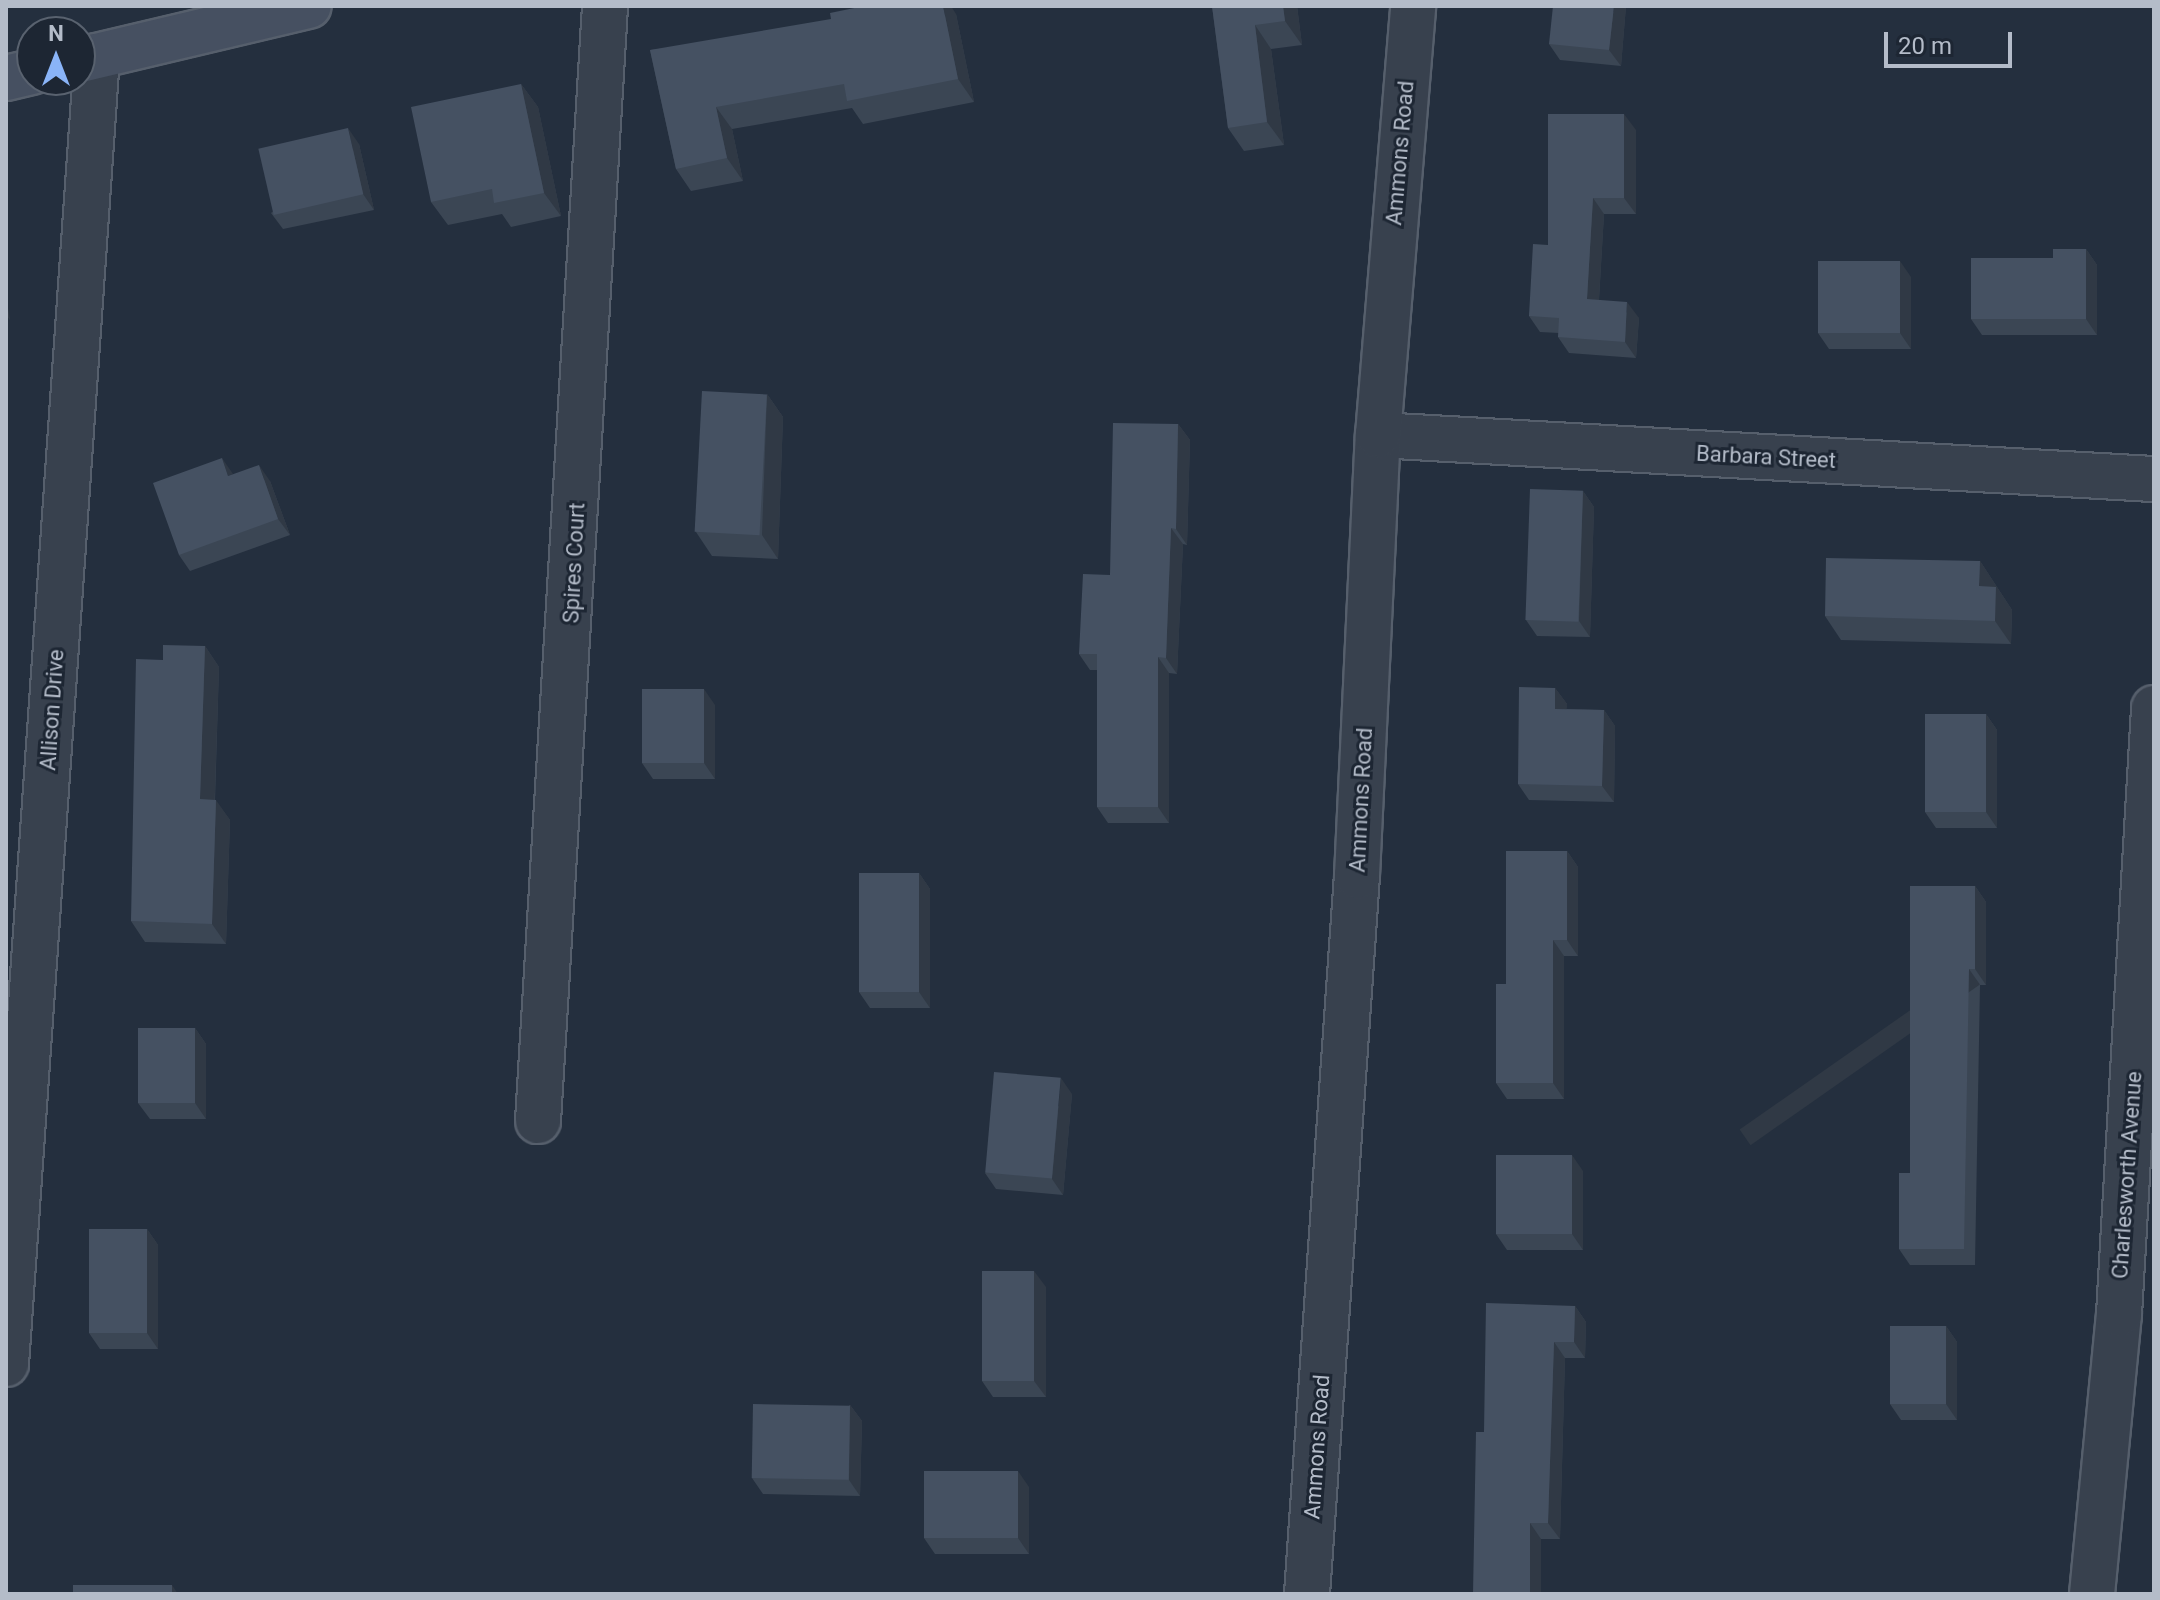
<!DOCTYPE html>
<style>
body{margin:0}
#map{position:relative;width:2160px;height:1600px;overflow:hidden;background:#242f3e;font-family:Roboto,sans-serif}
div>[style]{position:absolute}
.roads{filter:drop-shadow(2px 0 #565f6c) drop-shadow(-2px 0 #565f6c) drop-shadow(0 2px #565f6c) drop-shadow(0 -2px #565f6c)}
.minor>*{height:44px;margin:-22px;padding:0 22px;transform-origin:22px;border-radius:22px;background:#38414e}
.tertiary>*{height:44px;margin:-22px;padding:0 22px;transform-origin:22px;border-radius:22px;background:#38414e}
.secondary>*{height:44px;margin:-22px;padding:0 22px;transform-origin:22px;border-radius:22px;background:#465061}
.wall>*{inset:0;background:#3b4654}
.shaded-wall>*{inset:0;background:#303945;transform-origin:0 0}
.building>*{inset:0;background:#455162;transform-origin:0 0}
span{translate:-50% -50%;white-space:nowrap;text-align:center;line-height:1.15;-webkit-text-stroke:6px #1d2633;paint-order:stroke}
.street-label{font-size:22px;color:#b4bcc9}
.frame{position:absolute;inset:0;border:8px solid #b4bcc9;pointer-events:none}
.north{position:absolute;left:16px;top:16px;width:80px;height:80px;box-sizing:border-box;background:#1d2633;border:2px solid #59626f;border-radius:50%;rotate:0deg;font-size:22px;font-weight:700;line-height:32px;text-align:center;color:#b4bcc9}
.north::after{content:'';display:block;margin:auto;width:28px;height:36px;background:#8ab4f8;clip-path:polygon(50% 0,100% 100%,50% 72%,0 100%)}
.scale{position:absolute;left:1884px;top:32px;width:128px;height:36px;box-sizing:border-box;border:4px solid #b4bcc9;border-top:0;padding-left:10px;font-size:24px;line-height:28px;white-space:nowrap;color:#b4bcc9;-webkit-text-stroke:6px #1d2633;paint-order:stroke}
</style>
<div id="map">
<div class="roads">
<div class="minor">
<i style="left:1378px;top:435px;width:777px;rotate:3.25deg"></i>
<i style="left:538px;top:1121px;width:1117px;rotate:-86.56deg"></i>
<i style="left:6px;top:1364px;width:1311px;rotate:-86.02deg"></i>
<i style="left:2092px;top:1594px;width:281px;rotate:-84.5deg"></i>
<i style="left:2119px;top:1314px;width:607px;rotate:-86.69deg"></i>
</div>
<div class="tertiary">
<i style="left:1307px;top:1594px;width:720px;rotate:-86.02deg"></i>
<i style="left:1357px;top:876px;width:441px;rotate:-87.3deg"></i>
<i style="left:1378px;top:435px;width:430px;rotate:-85.3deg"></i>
</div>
<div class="secondary">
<i style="left:80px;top:60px;width:235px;rotate:-13.3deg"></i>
<i style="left:6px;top:78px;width:27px;rotate:-13deg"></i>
</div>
</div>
<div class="wall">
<i style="clip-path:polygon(1212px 6px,1297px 6px,1302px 45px,1271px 49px,1284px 145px,1244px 151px,1228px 128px)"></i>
<i style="clip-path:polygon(1626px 6px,1621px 66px,1560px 60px,1549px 44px)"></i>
<i style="clip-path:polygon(956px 14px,974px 102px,863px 124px,852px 108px,732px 129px,743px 181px,691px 191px,676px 169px,650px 50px)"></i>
<i style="clip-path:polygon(521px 84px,538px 107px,561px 216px,511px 227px,502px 214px,448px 225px,431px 202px)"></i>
<i style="clip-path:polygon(1636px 130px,1636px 214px,1604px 214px,1599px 300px,1639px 318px,1636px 358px,1569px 353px,1558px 337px,1559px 333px,1540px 332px,1529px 316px,1548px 245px)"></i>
<i style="clip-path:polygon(359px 144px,374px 210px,283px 229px,271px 213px)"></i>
<i style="clip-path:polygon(2086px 249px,2097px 265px,2097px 335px,1982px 335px,1971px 319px,2053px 258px)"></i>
<i style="clip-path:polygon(1911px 277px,1911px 349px,1829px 349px,1818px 333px)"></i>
<i style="clip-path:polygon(767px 394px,783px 417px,778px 559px,712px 556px,696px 532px)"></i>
<i style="clip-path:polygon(1178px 424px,1190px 440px,1187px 545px,1183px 544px,1177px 674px,1169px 673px,1169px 823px,1108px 823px,1097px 807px,1097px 670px,1090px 670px,1079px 654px,1110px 575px)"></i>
<i style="clip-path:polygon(233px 475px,270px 481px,290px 535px,190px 571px,179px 555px)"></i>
<i style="clip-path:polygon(1583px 491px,1594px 507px,1590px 637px,1537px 636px,1526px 620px)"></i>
<i style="clip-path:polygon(1980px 561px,2012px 610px,2011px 644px,1841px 640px,1825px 616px)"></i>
<i style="clip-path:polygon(205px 646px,219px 667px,215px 800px,230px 820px,226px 944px,145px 942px,131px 921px,163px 660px)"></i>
<i style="clip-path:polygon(1555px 688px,1567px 704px,1566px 709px,1604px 710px,1615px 726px,1614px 802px,1529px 800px,1518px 784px)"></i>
<i style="clip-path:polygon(715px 705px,715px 779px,653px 779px,642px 763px)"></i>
<i style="clip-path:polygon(1986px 714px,1997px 730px,1997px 828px,1936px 828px,1925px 812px)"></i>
<i style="clip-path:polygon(1567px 851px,1578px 867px,1578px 956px,1564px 956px,1564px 1099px,1507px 1099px,1496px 1083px,1506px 984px)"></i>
<i style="clip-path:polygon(919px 873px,930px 889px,930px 1008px,870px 1008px,859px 992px)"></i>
<i style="clip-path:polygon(1975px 886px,1986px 902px,1986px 985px,1980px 985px,1975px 1265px,1910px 1265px,1899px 1249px,1910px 1173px)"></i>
<i style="clip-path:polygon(195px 1028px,206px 1044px,206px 1119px,150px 1119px,138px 1103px)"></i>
<i style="clip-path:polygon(1072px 1094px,1063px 1195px,996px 1189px,985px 1173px)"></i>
<i style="clip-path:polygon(1583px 1171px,1583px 1250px,1507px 1250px,1496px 1234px)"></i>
<i style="clip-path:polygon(147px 1229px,158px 1245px,158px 1349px,100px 1349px,89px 1333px)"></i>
<i style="clip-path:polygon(1046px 1287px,1046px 1397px,993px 1397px,982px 1381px)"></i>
<i style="clip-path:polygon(1575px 1306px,1586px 1322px,1585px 1358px,1565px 1358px,1560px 1539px,1541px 1539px,1541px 1594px,1484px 1432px)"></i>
<i style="clip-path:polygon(1946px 1326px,1957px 1342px,1957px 1420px,1901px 1420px,1890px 1404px)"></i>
<i style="clip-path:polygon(850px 1405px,862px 1421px,860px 1496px,763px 1494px,752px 1478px)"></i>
<i style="clip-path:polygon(1029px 1487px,1029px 1554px,935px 1554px,924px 1538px)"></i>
</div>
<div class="shaded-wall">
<i style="clip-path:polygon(943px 6px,951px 6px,956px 14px,974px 102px,958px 79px)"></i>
<i style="clip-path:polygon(1283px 6px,1297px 6px,1302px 45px,1285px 21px)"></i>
<i style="clip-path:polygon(1614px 6px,1626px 6px,1621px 66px,1609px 50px)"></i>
<i style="clip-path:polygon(1255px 25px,1271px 49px,1284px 145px,1267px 122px)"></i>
<i style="clip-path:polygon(521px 84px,538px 107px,561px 216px,544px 193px)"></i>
<i style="clip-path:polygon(716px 107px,732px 129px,743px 181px,727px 158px)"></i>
<i style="clip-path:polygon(1624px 114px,1636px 130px,1636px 214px,1624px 198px)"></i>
<i style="clip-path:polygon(348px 128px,359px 144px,374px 210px,363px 194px)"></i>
<i style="clip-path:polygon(1593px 198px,1604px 214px,1598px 315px,1587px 299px)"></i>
<i style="clip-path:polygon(2086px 249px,2097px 265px,2097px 335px,2086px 319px)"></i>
<i style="clip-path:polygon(1900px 261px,1911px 277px,1911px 349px,1900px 333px)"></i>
<i style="clip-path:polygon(6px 296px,10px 320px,6px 315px)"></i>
<i style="clip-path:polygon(1627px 302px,1639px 318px,1636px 358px,1625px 342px)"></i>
<i style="clip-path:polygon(767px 394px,783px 417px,778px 559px,762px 535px)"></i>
<i style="clip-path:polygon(1178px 424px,1190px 440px,1187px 545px,1176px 529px)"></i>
<i style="clip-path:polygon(222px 458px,233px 474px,228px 476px)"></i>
<i style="clip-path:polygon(259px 465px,270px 481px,290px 535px,278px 519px)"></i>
<i style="clip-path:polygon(1583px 491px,1594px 507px,1590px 637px,1579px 621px)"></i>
<i style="clip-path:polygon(1171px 528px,1183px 544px,1177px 674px,1166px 658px)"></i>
<i style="clip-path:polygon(1980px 561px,2012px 610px,2011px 644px,1995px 621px,1979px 586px)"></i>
<i style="clip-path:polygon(205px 646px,219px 667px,214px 820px,200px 799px)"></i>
<i style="clip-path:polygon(1158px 657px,1169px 673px,1169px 823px,1158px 807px)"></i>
<i style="clip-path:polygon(1555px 688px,1567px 704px,1566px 725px,1555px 709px)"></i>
<i style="clip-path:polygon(704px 689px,715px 705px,715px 779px,704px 763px)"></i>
<i style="clip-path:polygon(1604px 710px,1615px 726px,1614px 802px,1602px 786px)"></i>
<i style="clip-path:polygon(1986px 714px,1997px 730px,1997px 828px,1986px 812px)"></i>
<i style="clip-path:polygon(216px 800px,230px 820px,226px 944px,212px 924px)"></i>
<i style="clip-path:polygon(1567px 851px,1578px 867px,1578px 956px,1567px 940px)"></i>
<i style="clip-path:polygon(919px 873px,930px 889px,930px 1008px,919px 992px)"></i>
<i style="clip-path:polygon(1975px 886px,1986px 902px,1986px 985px,1975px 969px)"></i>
<i style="clip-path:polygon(1553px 940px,1564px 956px,1564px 1099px,1553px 1083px)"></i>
<i style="left:1969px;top:969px;width:19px;height:280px;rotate:55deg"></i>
<i style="clip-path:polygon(195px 1028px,206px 1044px,206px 1119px,195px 1103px)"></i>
<i style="clip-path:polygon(1061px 1078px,1072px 1094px,1063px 1195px,1052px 1179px)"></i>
<i style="clip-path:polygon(1572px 1155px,1583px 1171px,1583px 1250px,1572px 1234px)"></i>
<i style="clip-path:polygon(147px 1229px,158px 1245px,158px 1349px,147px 1333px)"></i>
<i style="clip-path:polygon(1034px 1271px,1046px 1287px,1046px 1397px,1034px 1381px)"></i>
<i style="clip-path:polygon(1575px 1306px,1586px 1322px,1585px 1358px,1574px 1342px)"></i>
<i style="clip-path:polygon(1946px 1326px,1957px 1342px,1957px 1420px,1946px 1404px)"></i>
<i style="clip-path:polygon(1554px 1342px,1565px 1358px,1560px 1539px,1548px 1523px)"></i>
<i style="clip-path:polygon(850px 1405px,862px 1421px,860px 1496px,849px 1480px)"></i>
<i style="clip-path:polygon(1018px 1471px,1029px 1487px,1029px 1554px,1018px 1538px)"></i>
<i style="clip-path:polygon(1530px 1523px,1541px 1539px,1541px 1594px,1530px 1594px)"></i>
<i style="clip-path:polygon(172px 1585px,178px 1594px,172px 1594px)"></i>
</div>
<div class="building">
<i style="clip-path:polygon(864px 6px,943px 6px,958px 79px,847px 101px,844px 84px,716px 107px,727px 158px,676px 169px,650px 50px,831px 19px,830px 13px)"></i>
<i style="clip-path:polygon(1212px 6px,1283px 6px,1285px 21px,1255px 25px,1267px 122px,1228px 128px)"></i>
<i style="clip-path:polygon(1553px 6px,1614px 6px,1609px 50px,1549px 44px)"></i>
<i style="clip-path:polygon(521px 84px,544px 193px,494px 203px,492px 189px,431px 202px,411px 107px)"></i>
<i style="clip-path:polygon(1548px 114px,1624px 114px,1624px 198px,1593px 198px,1587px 299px,1627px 302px,1625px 342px,1558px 337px,1559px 318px,1529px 316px,1533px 244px,1548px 245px)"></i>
<i style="left:348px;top:128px;width:68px;height:92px;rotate:77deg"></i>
<i style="clip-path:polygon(2053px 249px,2086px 249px,2086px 319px,1971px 319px,1971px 258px,2053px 258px)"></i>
<i style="left:1818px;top:261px;width:82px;height:72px"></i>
<i style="left:702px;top:391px;width:65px;height:141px;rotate:3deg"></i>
<i style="clip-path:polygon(1113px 423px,1178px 424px,1176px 529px,1171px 528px,1166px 658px,1158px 657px,1158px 807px,1097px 807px,1097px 654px,1079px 654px,1083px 574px,1110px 575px)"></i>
<i style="clip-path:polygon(222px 458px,228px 476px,259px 465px,278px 519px,179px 555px,153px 483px)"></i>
<i style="left:1530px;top:489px;width:53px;height:131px;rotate:2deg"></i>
<i style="clip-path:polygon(1826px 558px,1980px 561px,1979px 586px,1996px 587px,1995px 621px,1825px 616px)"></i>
<i style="clip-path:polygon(163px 645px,205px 646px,200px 799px,216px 800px,212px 924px,131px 921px,136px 659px,163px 660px)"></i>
<i style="clip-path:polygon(1519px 687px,1555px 688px,1555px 709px,1604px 710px,1602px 786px,1518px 784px)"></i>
<i style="left:642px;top:689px;width:62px;height:74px"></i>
<i style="left:1925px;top:714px;width:61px;height:98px"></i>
<i style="clip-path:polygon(1506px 851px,1567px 851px,1567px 940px,1553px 940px,1553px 1083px,1496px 1083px,1496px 984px,1506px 984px)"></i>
<i style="left:859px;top:873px;width:60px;height:119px"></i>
<i style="clip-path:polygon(1910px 886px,1975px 886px,1975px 969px,1969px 969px,1964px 1249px,1899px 1249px,1899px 1173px,1910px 1173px)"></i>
<i style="left:138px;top:1028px;width:57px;height:75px"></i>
<i style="left:994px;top:1072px;width:67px;height:101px;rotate:5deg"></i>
<i style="left:1496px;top:1155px;width:76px;height:79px"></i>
<i style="left:89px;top:1229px;width:58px;height:104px"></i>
<i style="left:982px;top:1271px;width:52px;height:110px"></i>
<i style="clip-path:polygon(1486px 1303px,1575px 1306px,1574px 1342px,1554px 1342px,1548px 1523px,1530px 1523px,1530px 1594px,1473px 1594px,1476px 1432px,1484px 1432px)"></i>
<i style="left:1890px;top:1326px;width:56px;height:78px"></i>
<i style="left:753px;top:1404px;width:97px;height:74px;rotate:1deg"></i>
<i style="left:1018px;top:1471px;width:67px;height:94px;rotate:90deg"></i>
<i style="left:73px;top:1585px;width:99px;height:9px"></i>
</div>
<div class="street-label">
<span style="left:1400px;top:153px;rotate:-85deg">Ammons Road</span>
<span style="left:1766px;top:457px;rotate:3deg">Barbara Street</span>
<span style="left:574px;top:563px;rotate:-87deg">Spires Court</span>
<span style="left:52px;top:710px;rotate:-86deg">Allison Drive</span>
<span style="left:1361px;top:800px;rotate:-87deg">Ammons Road</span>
<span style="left:2127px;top:1175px;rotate:-86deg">Charlesworth Avenue</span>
<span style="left:1317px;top:1447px;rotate:-86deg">Ammons Road</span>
</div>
<div class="frame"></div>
<div class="north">N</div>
<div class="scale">20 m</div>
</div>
